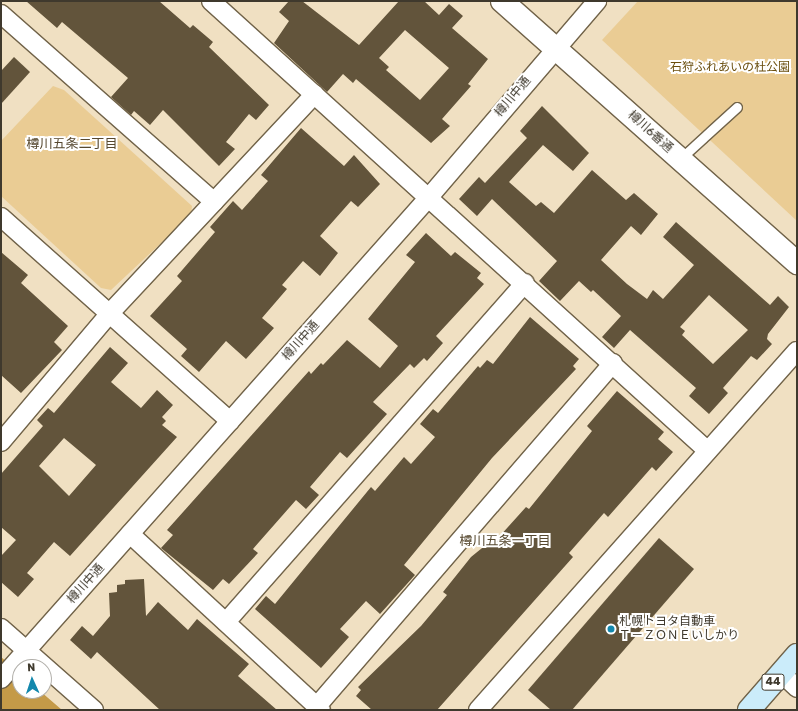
<!DOCTYPE html>
<meta charset="utf-8">
<style>
body{margin:0}
#map{position:relative;width:798px;height:711px;overflow:hidden;background:#f0e0c2;font-family:Rubik,"Noto Sans JP",sans-serif}
div>[style]{position:absolute}
.green>*{inset:0;background:#eacc94}
.forest>*{inset:0;background:#c49a48}
.building>*{inset:0;background:#62543b}
.roads{filter:drop-shadow(1px 0 #716349) drop-shadow(-1px 0 #716349) drop-shadow(0 1px #716349) drop-shadow(0 -1px #716349)}
.lane>*{height:9px;margin:-4.5px;padding:0 4.5px;transform-origin:4.5px;border-radius:4.5px;background:#fff}
.street>*{height:18px;margin:-9px;padding:0 9px;transform-origin:9px;border-radius:9px;background:#fff}
.secondary>*{height:22px;margin:-11px;padding:0 11px;transform-origin:11px;border-radius:11px;background:#fff}
.primary>*{height:22px;margin:-11px;padding:0 11px;transform-origin:11px;border-radius:11px;background:#cbecfa}
.dots>*{width:11px;height:11px;translate:-50% -50%;box-sizing:border-box;border:2px solid #fff;border-radius:50%}
span{translate:-50% -50%;white-space:nowrap;text-align:center;line-height:1.15;-webkit-text-stroke:4px #fff;paint-order:stroke}
.shield-label span{padding:1px 3px;background:#fff;border:1px solid;border-radius:3px;-webkit-text-stroke-width:0}
.shield-label{font-size:11px;color:#3f392d;font-weight:700}
.park-label{font-size:12px;color:#6b4f0f}
.street-label{font-size:12px;color:#3f392d}
.poi-label{font-size:12px;color:#3f392d}
.left{translate:0 -50%;text-align:left}
.neighbourhood-label{font-size:13px;color:#56482f}
.frame{position:absolute;inset:0;border:2px solid #3f392d;pointer-events:none}
.north{position:absolute;left:12px;top:659px;width:40px;height:40px;box-sizing:border-box;background:#fff;border:1px solid #b2b0ab;border-radius:50%;rotate:357deg;font-size:11px;font-weight:700;line-height:16px;text-align:center;color:#3f392d}
.north::after{content:'';display:block;margin:auto;width:14px;height:18px;background:#1388ad;clip-path:polygon(50% 0,100% 100%,50% 72%,0 100%)}
</style>
<div id="map">
<div class="green">
<i style="clip-path:polygon(638px 1px,797px 1px,797px 221px,602px 40px)"></i>
<i style="clip-path:polygon(53px 86px,64px 90px,192px 206px,191px 215px,111px 290px,101px 288px,1px 196px,1px 141px)"></i>
</div>
<div class="forest">
<i style="clip-path:polygon(1px 657px,20px 673px,20px 691px,40px 691px,62px 710px,1px 710px)"></i>
</div>
<div class="building">
<i style="clip-path:polygon(26px 1px,159px 1px,190px 28px,193px 25px,213px 42px,209px 47px,269px 105px,256px 120px,249px 114px,226px 142px,235px 149px,219px 166px,163px 110px,150px 125px,134px 111px,131px 115px,111px 97px,128px 78px,62px 22px,57px 28px)"></i>
<i style="clip-path:polygon(evenodd,289px 1px,302px 1px,359px 45px,399px 1px,424px 1px,439px 15px,449px 4px,463px 16px,452px 28px,488px 59px,468px 84px,471px 86px,442px 119px,450px 126px,431px 143px,356px 79px,353px 83px,343px 74px,327px 92px,274px 43px,289px 21px,279px 12px,289px 1px,405px 30px,449px 68px,420px 100px,386px 70px,389px 67px,379px 58px,405px 30px)"></i>
<i style="clip-path:polygon(14px 57px,30px 72px,1px 104px,1px 71px)"></i>
<i style="clip-path:polygon(evenodd,542px 106px,589px 153px,573px 171px,543px 145px,509px 182px,536px 206px,541px 202px,554px 213px,592px 170px,626px 200px,634px 193px,658px 214px,641px 235px,631px 226px,601px 260px,627px 284px,647px 299px,653px 290px,663px 299px,694px 265px,663px 237px,676px 222px,770px 305px,778px 296px,789px 307px,768px 334px,767px 339px,772px 344px,757px 360px,751px 356px,723px 388px,728px 393px,709px 414px,689px 396px,696px 388px,630px 330px,614px 348px,602px 337px,621px 316px,593px 290px,591px 292px,579px 281px,560px 301px,539px 281px,557px 261px,492px 199px,477px 216px,459px 199px,479px 177px,485px 183px,527px 138px,520px 131px,542px 106px,709px 295px,748px 330px,713px 364px,682px 335px,685px 331px,680px 327px,709px 295px)"></i>
<i style="clip-path:polygon(301px 128px,344px 166px,354px 155px,380px 184px,358px 207px,351px 201px,320px 236px,338px 253px,320px 276px,303px 261px,282px 285px,287px 289px,262px 318px,274px 328px,246px 359px,226px 341px,199px 372px,181px 356px,187px 349px,150px 316px,182px 281px,177px 276px,215px 232px,210px 227px,233px 201px,242px 210px,268px 181px,261px 175px)"></i>
<i style="clip-path:polygon(426px 233px,451px 256px,455px 252px,481px 273px,477px 278px,484px 284px,436px 336px,443px 343px,427px 361px,424px 358px,414px 368px,410px 364px,373px 402px,387px 414px,347px 458px,340px 452px,310px 487px,319px 495px,306px 509px,296px 500px,253px 549px,258px 553px,229px 584px,223px 579px,213px 590px,161px 548px,173px 535px,167px 530px,309px 371px,311px 374px,321px 363px,323px 365px,347px 340px,380px 368px,398px 346px,368px 319px,415px 262px,406px 255px)"></i>
<i style="clip-path:polygon(1px 252px,28px 275px,21px 283px,68px 326px,54px 342px,62px 350px,21px 393px,1px 375px)"></i>
<i style="clip-path:polygon(530px 317px,579px 359px,573px 366px,576px 369px,492px 458px,404px 565px,415px 575px,380px 614px,366px 601px,340px 629px,349px 637px,321px 668px,255px 609px,266px 596px,275px 604px,371px 487px,375px 491px,404px 457px,411px 464px,435px 437px,420px 424px,433px 409px,438px 413px,478px 366px,480px 368px,487px 360px,493px 364px)"></i>
<i style="clip-path:polygon(evenodd,110px 347px,128px 363px,111px 382px,141px 408px,157px 390px,173px 405px,162px 417px,166px 421px,162px 425px,177px 437px,70px 556px,54px 542px,27px 573px,34px 579px,18px 597px,1px 582px,1px 556px,16px 540px,1px 527px,1px 474px,43px 426px,37px 420px,48px 408px,54px 413px,110px 347px,64px 438px,96px 465px,69px 496px,39px 466px,64px 438px)"></i>
<i style="clip-path:polygon(617px 391px,664px 432px,658px 439px,673px 452px,656px 471px,652px 467px,608px 517px,604px 513px,569px 553px,573px 557px,437px 710px,372px 710px,356px 696px,361px 690px,358px 687px,421px 626px,447px 595px,443px 592px,471px 557px,487px 544px,490px 547px,526px 507px,529px 509px,592px 431px,587px 426px)"></i>
<i style="clip-path:polygon(659px 538px,694px 569px,572px 710px,551px 710px,528px 690px)"></i>
<i style="clip-path:polygon(144px 579px,146px 616px,158px 602px,188px 630px,197px 619px,249px 664px,238px 676px,277px 710px,160px 710px,97px 652px,91px 659px,70px 640px,82px 626px,93px 636px,110px 616px,109px 593px,117px 592px,117px 585px,125px 584px,125px 580px)"></i>
</div>
<div class="roads">
<div class="lane">
<i style="left:680px;top:159px;width:77px;rotate:-42.4deg"></i>
</div>
<div class="street">
<i style="left:211px;top:1px;width:670px;rotate:42.16deg"></i>
<i style="left:1px;top:14px;width:284px;rotate:41.4deg"></i>
<i style="left:1px;top:217px;width:307px;rotate:41.7deg"></i>
<i style="left:1px;top:442px;width:167px;rotate:-49.8deg"></i>
<i style="left:109px;top:314px;width:301px;rotate:-46.9deg"></i>
<i style="left:130px;top:534px;width:260px;rotate:42.7deg"></i>
<i style="left:226px;top:622px;width:452px;rotate:-48.6deg"></i>
<i style="left:1px;top:628px;width:124px;rotate:41.4deg"></i>
<i style="left:781px;top:673px;width:22px;rotate:43deg"></i>
<i style="left:1px;top:679px;width:646px;rotate:-48.39deg"></i>
<i style="left:430px;top:196px;width:257px;rotate:-49.4deg"></i>
<i style="left:317px;top:706px;width:453px;rotate:-49.2deg"></i>
<i style="left:478px;top:710px;width:480px;rotate:-48.4deg"></i>
</div>
<div class="secondary">
<i style="left:502px;top:1px;width:395px;rotate:41.6deg"></i>
</div>
<div class="primary">
<i style="left:749px;top:710px;width:73px;rotate:-48.9deg"></i>
</div>
</div>
<div class="dots">
<i style="left:611px;top:629px;background:#1388ad"></i>
</div>
<div class="shield-label">
<span style="left:773px;top:682px">44</span>
</div>
<div class="park-label">
<span style="left:730px;top:68px">石狩ふれあいの杜公園</span>
</div>
<div class="street-label">
<span style="left:513px;top:97px;rotate:-50deg">樽川中通</span>
<span style="left:650px;top:132px;rotate:42deg">樽川6番通</span>
<span style="left:301px;top:341px;rotate:-48deg">樽川中通</span>
<span style="left:86px;top:584px;rotate:-48deg">樽川中通</span>
</div>
<div class="poi-label">
<span class="left" style="left:619px;top:629px">札幌トヨタ自動車<br>Ｔ－ＺＯＮＥいしかり</span>
</div>
<div class="neighbourhood-label">
<span style="left:72px;top:144px">樽川五条二丁目</span>
<span style="left:505px;top:541px">樽川五条一丁目</span>
</div>
<div class="frame"></div>
<div class="north">N</div>
</div>
